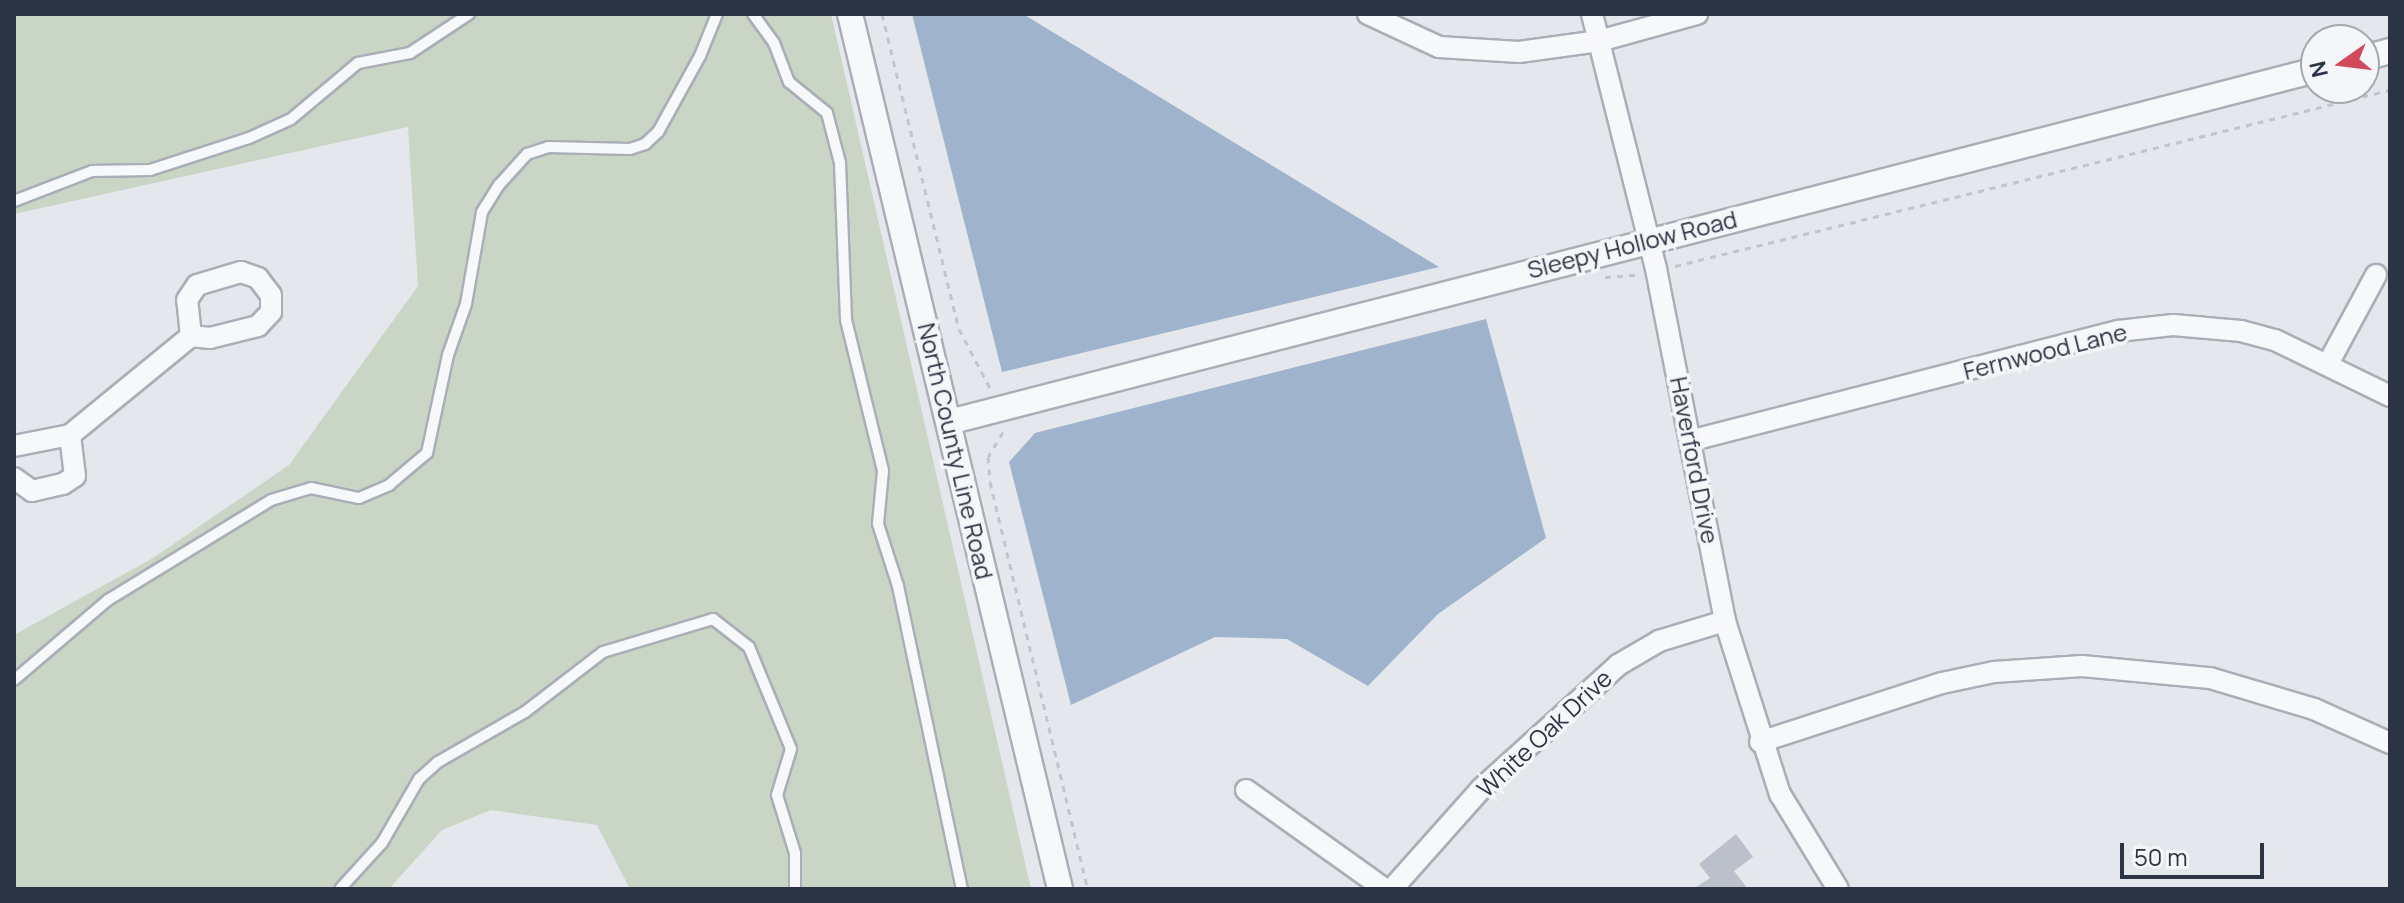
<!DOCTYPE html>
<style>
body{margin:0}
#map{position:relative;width:2404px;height:903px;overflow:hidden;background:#e4e7ec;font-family:Manrope,sans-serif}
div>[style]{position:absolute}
.green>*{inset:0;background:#c9d6c5}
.water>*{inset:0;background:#9fb4cc}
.building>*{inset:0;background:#bbc0ca}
.path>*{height:3px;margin-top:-1.5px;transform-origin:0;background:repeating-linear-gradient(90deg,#c2c5cb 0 6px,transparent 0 12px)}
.roads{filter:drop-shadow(2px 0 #a9aeb7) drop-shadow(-2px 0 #a9aeb7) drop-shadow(0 2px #a9aeb7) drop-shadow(0 -2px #a9aeb7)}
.service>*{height:10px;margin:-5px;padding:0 5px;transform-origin:5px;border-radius:5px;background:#f7f8fa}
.minor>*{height:20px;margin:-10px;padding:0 10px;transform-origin:10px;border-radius:10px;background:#f7f8fa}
.tertiary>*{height:24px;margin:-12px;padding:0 12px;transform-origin:12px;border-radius:12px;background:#f7f8fa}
span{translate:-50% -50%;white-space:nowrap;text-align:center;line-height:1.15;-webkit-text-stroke:7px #f4f6f9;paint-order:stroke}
.street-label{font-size:24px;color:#2b3445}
.frame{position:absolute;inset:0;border:16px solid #2b3445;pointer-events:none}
.north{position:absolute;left:2300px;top:24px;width:80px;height:80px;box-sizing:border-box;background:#f4f6f9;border:2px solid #a4a8b1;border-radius:50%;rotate:256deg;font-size:22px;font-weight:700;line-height:32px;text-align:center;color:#2b3445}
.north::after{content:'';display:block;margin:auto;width:28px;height:36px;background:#d1495b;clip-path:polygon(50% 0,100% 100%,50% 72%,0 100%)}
.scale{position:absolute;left:2120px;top:843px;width:144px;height:36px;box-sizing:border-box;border:4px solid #2b3445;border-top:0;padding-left:10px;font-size:24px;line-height:28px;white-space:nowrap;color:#2b3445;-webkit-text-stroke:6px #f4f6f9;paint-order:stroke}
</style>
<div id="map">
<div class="green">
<i style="clip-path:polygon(14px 14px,831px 14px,1031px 889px,630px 889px,597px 825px,491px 810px,442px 830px,389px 889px,14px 889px,14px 635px,153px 558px,289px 465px,418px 286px,408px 127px,14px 214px)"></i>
</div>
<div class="water">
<i style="clip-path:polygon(912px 14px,1023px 14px,1439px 267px,1002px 372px)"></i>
<i style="clip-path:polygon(1486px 319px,1546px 538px,1438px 614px,1368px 686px,1287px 639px,1215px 637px,1071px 705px,1009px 462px,1035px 433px)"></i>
</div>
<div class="building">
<i style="clip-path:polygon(1736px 834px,1753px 857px,1734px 871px,1748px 889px,1693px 889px,1710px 878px,1699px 864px)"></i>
</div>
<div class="path">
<i style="left:882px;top:14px;width:324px;rotate:76.3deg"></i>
<i style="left:959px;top:329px;width:69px;rotate:62.3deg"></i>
<i style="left:1675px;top:266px;width:736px;rotate:-13.83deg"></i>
<i style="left:1605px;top:277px;width:32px;rotate:-4deg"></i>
<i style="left:1003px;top:432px;width:29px;rotate:121deg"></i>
<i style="left:988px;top:457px;width:25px;rotate:85deg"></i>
<i style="left:990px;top:482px;width:419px;rotate:76.5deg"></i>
</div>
<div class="roads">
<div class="service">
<i style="left:753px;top:14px;width:36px;rotate:54deg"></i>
<i style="left:774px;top:43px;width:42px;rotate:69deg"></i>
<i style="left:789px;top:82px;width:49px;rotate:39.2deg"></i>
<i style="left:827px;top:113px;width:52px;rotate:75.4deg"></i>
<i style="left:840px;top:163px;width:157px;rotate:87.8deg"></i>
<i style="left:846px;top:320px;width:155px;rotate:76.2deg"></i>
<i style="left:883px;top:471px;width:53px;rotate:95.4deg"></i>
<i style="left:878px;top:524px;width:65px;rotate:72.1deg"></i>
<i style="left:898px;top:586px;width:310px;rotate:78.1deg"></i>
<i style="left:14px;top:201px;width:84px;rotate:-21deg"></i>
<i style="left:92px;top:171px;width:58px;rotate:-1deg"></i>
<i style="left:150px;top:170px;width:104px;rotate:-17.9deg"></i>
<i style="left:249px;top:138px;width:46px;rotate:-24.3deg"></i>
<i style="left:291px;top:119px;width:87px;rotate:-39.9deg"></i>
<i style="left:358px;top:63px;width:53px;rotate:-10.9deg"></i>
<i style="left:410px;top:53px;width:71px;rotate:-33.5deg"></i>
<i style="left:14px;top:680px;width:123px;rotate:-40.4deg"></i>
<i style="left:108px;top:600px;width:191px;rotate:-31.5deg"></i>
<i style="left:271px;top:500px;width:42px;rotate:-16.7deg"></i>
<i style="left:311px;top:488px;width:49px;rotate:11.8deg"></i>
<i style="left:359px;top:498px;width:33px;rotate:-23deg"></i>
<i style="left:389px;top:485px;width:50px;rotate:-40.1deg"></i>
<i style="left:427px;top:453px;width:100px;rotate:-77.9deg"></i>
<i style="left:448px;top:355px;width:54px;rotate:-70.6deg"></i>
<i style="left:466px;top:304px;width:93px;rotate:-80.1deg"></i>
<i style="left:482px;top:212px;width:32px;rotate:-58deg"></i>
<i style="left:499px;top:185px;width:42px;rotate:-47.9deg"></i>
<i style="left:527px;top:154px;width:22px;rotate:-18deg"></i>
<i style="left:548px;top:147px;width:82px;rotate:1.4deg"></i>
<i style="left:630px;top:149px;width:16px;rotate:-18deg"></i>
<i style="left:645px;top:144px;width:18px;rotate:-43deg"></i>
<i style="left:658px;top:132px;width:87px;rotate:-61.1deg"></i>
<i style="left:700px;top:56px;width:45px;rotate:-68deg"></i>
<i style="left:340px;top:889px;width:62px;rotate:-47.6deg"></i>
<i style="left:382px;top:843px;width:74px;rotate:-60deg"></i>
<i style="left:419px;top:779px;width:25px;rotate:-42deg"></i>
<i style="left:438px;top:762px;width:100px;rotate:-29.9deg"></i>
<i style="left:525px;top:712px;width:98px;rotate:-37.6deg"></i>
<i style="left:603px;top:652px;width:115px;rotate:-16.7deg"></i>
<i style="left:713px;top:619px;width:46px;rotate:37.9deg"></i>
<i style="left:749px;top:647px;width:110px;rotate:67.6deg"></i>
<i style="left:791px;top:749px;width:48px;rotate:106.9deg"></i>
<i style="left:777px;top:795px;width:61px;rotate:72.8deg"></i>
<i style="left:795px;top:853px;width:36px;rotate:90deg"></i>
</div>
<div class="minor">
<i style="left:1368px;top:14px;width:78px;rotate:24.9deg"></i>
<i style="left:1439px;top:47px;width:80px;rotate:3.6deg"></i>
<i style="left:1519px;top:52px;width:81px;rotate:-7.8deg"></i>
<i style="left:1599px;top:41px;width:102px;rotate:-15.4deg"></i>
<i style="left:1592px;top:14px;width:263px;rotate:75.9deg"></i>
<i style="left:1656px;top:269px;width:359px;rotate:78.9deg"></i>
<i style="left:1725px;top:621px;width:182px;rotate:72.4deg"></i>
<i style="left:1780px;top:794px;width:111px;rotate:58.6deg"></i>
<i style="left:241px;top:272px;width:18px;rotate:19deg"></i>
<i style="left:258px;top:278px;width:21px;rotate:53deg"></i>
<i style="left:271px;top:295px;width:17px;rotate:90deg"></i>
<i style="left:271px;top:312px;width:19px;rotate:133deg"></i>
<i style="left:258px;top:326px;width:49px;rotate:166deg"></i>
<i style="left:210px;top:338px;width:19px;rotate:-174deg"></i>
<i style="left:191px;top:336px;width:36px;rotate:-96deg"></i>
<i style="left:187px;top:300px;width:18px;rotate:-56deg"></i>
<i style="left:197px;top:285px;width:46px;rotate:-16.5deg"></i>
<i style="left:2329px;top:362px;width:99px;rotate:-61.6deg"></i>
<i style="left:1693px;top:440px;width:439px;rotate:-14.4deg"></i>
<i style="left:2118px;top:331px;width:55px;rotate:-6.2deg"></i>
<i style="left:2173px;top:325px;width:68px;rotate:5deg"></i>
<i style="left:2241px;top:331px;width:35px;rotate:15deg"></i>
<i style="left:2275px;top:340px;width:128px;rotate:26deg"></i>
<i style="left:14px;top:446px;width:57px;rotate:-11.1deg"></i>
<i style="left:70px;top:435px;width:156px;rotate:-39.3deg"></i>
<i style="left:14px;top:478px;width:22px;rotate:36deg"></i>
<i style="left:32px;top:491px;width:32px;rotate:-13deg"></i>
<i style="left:63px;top:484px;width:14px;rotate:-34deg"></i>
<i style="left:75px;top:476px;width:41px;rotate:-97deg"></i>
<i style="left:1760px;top:742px;width:191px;rotate:-18deg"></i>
<i style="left:1942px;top:683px;width:53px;rotate:-11.9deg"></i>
<i style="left:1994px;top:672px;width:88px;rotate:-3.9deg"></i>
<i style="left:2082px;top:666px;width:129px;rotate:5.4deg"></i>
<i style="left:2210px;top:678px;width:109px;rotate:16.6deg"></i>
<i style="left:2314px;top:709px;width:83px;rotate:24.1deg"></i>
<i style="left:1246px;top:790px;width:171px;rotate:35.5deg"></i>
<i style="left:1392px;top:889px;width:134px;rotate:-48.3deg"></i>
<i style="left:1481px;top:789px;width:185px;rotate:-42.1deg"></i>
<i style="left:1618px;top:665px;width:48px;rotate:-30.3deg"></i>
<i style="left:1659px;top:641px;width:69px;rotate:-16.9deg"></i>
</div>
<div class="tertiary">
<i style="left:850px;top:14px;width:900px;rotate:76.5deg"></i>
<i style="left:2364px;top:58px;width:27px;rotate:-15deg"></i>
<i style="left:949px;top:422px;width:1412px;rotate:-14.44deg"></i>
</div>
</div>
<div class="street-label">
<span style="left:1632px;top:244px;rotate:-14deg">Sleepy Hollow Road</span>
<span style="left:2045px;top:351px;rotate:-14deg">Fernwood Lane</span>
<span style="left:956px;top:451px;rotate:77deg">North County Line Road</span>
<span style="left:1695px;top:460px;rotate:79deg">Haverford Drive</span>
<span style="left:1544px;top:733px;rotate:-43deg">White Oak Drive</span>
</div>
<div class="frame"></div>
<div class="north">N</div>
<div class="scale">50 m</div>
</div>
